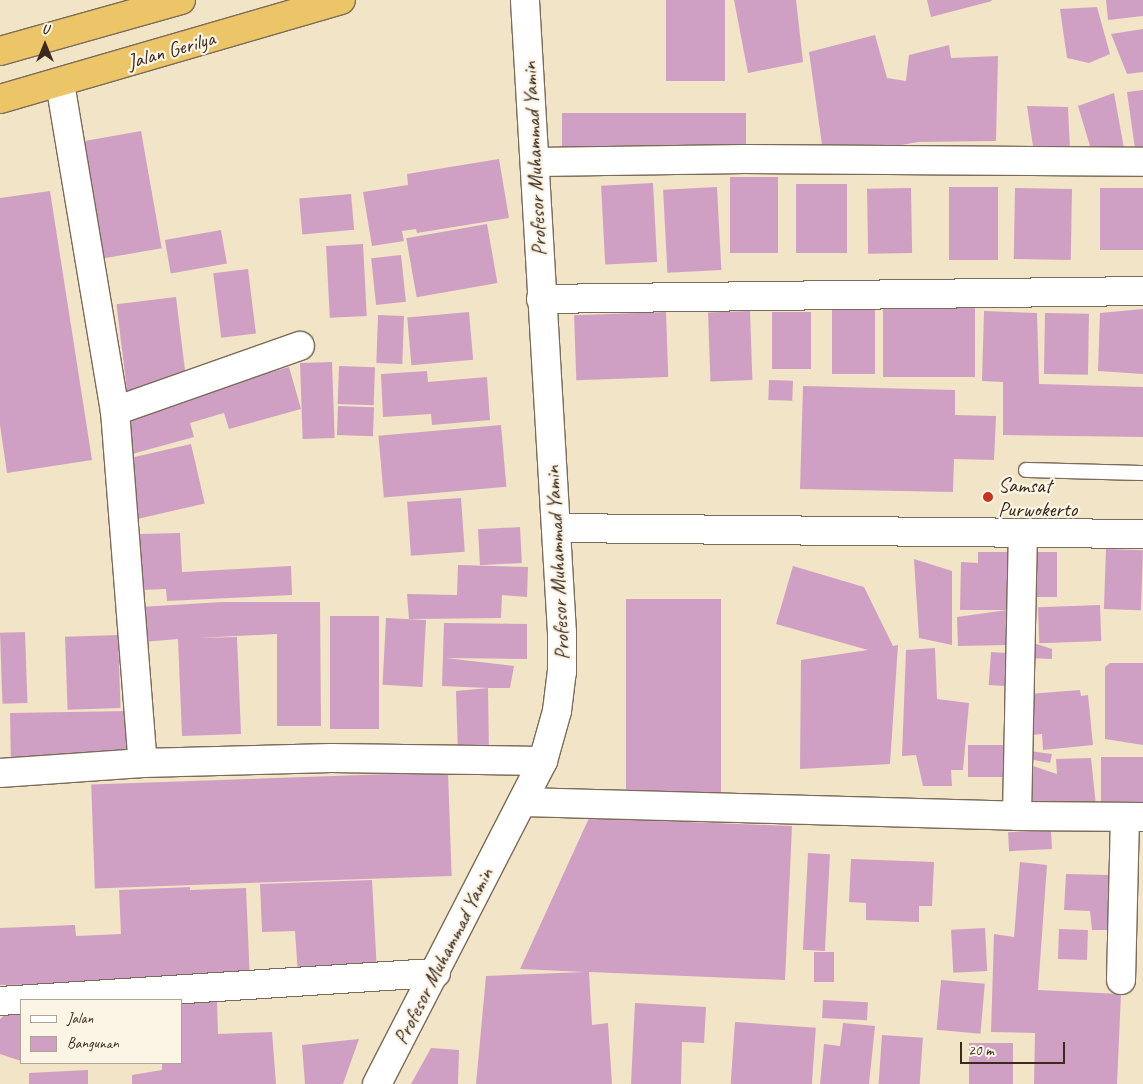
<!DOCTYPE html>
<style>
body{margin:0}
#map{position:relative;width:1143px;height:1084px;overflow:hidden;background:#f2e4c6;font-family:Caveat,sans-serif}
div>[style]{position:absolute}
.building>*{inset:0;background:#d0a0c4;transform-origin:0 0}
.roads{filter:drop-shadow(1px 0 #7b6b59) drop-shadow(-1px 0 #7b6b59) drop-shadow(0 1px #7b6b59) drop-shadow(0 -1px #7b6b59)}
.lane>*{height:14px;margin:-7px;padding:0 7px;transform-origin:7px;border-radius:7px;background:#fff}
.street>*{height:28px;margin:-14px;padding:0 14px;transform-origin:14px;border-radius:14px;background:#fff}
.highway>*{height:28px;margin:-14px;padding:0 14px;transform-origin:14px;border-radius:14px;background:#ecc569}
.dots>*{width:14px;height:14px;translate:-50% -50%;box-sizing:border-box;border:2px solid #fcf5e5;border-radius:50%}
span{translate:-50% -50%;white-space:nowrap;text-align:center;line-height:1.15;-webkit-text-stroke:4.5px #fcf5e5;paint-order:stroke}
.street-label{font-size:21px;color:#3b2a1e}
.poi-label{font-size:21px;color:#3b2a1e}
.left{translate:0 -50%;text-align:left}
.legend{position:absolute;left:20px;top:999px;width:162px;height:65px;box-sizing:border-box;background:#fcf5e5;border:1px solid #afa495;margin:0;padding:6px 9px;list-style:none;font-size:15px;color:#3b2a1e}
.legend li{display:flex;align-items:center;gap:10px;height:25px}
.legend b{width:25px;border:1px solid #afa495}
.north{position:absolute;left:20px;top:20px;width:50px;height:50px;-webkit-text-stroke:4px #fcf5e5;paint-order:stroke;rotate:0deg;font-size:14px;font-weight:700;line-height:20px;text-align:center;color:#3b2a1e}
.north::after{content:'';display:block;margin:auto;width:18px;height:22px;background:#3b2a1e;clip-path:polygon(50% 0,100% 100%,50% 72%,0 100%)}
.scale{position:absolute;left:960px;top:1042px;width:105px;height:22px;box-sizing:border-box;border:2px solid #3b2a1e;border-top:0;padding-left:6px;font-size:15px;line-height:18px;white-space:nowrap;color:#3b2a1e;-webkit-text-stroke:4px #fcf5e5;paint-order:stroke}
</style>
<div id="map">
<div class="building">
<i style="left:666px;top:0;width:59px;height:81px"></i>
<i style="clip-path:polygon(734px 0,796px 0,803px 62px,748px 73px)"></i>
<i style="clip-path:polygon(927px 0,991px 0,992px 1px,931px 17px)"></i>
<i style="clip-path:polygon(1106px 0,1143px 0,1143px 16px,1108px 20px)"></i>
<i style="clip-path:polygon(1097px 7px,1110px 54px,1089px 63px,1067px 58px,1060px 9px)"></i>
<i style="clip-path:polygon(1143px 29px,1143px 72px,1127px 74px,1111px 34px)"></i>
<i style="clip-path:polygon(875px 35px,887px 78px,906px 81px,909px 55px,949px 45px,951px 58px,998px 56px,996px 141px,918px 142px,864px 152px,823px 152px,809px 52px)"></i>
<i style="clip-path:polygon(1143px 90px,1143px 149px,1135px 149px,1127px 92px)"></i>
<i style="clip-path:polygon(1114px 93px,1125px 154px,1093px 156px,1078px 106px)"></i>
<i style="clip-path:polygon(1027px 106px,1068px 107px,1070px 150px,1034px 153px)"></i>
<i style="left:562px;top:113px;width:184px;height:41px"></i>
<i style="left:141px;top:131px;width:119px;height:60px;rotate:80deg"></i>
<i style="clip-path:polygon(499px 159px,509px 218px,417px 233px,416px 229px,402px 231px,404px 241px,372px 246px,363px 192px,408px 185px,407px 174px)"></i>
<i style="left:730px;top:177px;width:48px;height:76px"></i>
<i style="left:653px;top:183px;width:79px;height:52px;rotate:87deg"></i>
<i style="left:796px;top:184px;width:51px;height:69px"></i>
<i style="left:717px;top:187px;width:83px;height:54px;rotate:87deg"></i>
<i style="left:949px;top:187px;width:49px;height:73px"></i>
<i style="left:911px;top:188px;width:65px;height:44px;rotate:89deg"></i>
<i style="left:1015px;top:188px;width:57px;height:71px;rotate:1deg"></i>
<i style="left:1100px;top:188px;width:43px;height:62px"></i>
<i style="clip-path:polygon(50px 191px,92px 460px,7px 473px,0 425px,0 198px)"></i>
<i style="left:351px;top:194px;width:36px;height:52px;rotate:85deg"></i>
<i style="left:487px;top:224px;width:60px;height:82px;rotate:80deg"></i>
<i style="left:221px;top:230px;width:34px;height:57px;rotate:80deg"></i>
<i style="left:363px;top:244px;width:72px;height:37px;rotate:87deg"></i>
<i style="left:401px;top:255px;width:47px;height:30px;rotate:84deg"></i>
<i style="left:248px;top:269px;width:65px;height:35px;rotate:83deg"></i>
<i style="left:176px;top:297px;width:88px;height:60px;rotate:83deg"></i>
<i style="left:883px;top:306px;width:92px;height:71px"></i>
<i style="left:832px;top:308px;width:43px;height:66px"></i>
<i style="clip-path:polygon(1143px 309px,1143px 374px,1098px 371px,1100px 313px)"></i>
<i style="left:750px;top:311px;width:69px;height:42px;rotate:88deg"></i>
<i style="clip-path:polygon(984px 311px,1037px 313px,1039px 384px,1143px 387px,1143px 437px,1003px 435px,1003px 382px,982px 381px)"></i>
<i style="left:469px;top:312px;width:48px;height:62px;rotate:85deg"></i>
<i style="left:666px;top:312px;width:65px;height:92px;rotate:88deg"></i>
<i style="left:772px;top:312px;width:39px;height:57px"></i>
<i style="left:1045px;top:313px;width:44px;height:61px;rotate:1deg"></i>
<i style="left:378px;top:315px;width:26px;height:48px;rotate:2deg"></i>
<i style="left:332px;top:362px;width:76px;height:32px;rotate:88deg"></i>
<i style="left:339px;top:366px;width:36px;height:38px;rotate:2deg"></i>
<i style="clip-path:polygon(289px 367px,301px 409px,229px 429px,224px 413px,190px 423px,194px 437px,132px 454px,121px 415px)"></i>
<i style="clip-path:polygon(427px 371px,428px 382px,487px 377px,490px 420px,432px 425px,431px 414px,383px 417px,381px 374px)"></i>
<i style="left:769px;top:380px;width:24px;height:20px;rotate:2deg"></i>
<i style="clip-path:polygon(803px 386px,955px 390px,955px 415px,996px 416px,994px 460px,954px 459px,953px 492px,800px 489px)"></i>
<i style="left:338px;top:406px;width:36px;height:29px;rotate:2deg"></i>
<i style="left:501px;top:425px;width:62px;height:123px;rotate:85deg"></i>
<i style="left:191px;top:444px;width:61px;height:68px;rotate:77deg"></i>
<i style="left:461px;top:498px;width:54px;height:54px;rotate:86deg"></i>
<i style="left:520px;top:527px;width:36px;height:42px;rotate:87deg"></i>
<i style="clip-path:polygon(180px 533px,182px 572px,291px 566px,292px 595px,167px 601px,166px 589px,141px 590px,139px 534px)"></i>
<i style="left:1106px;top:549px;width:37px;height:60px;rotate:2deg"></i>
<i style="clip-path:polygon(978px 552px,1012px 552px,1007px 610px,960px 610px,961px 562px,978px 563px)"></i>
<i style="left:1031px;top:552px;width:26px;height:45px"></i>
<i style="clip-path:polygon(914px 559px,952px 571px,952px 645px,919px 638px)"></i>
<i style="clip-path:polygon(458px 565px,528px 567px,527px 597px,502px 595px,501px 618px,409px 619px,407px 594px,457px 595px)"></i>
<i style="clip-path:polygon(793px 566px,864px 587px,893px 646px,898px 645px,890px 764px,800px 769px,801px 660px,868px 650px,776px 624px)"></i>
<i style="left:626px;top:599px;width:95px;height:200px"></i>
<i style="clip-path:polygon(222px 602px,320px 602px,321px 726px,277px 726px,277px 634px,198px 638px,237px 637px,241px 734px,182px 736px,178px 639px,143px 642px,140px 607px)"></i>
<i style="left:1100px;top:605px;width:36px;height:62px;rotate:88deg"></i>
<i style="clip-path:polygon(1007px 610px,1006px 645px,958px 646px,957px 617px)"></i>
<i style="left:330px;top:616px;width:49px;height:113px"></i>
<i style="left:426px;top:620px;width:67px;height:40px;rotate:93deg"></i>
<i style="clip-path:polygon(444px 623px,527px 624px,527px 659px,446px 658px,514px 666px,510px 688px,488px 688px,489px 754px,458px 755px,456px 691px,488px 688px,442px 686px)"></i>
<i style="left:25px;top:632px;width:71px;height:25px;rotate:88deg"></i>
<i style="left:118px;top:635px;width:73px;height:53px;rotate:88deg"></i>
<i style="clip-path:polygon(1030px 642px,1052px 649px,1052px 659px,1029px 658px)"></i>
<i style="clip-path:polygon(935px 648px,937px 699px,969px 703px,963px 770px,951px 770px,952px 786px,923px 786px,916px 755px,902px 756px,906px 650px)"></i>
<i style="left:991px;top:652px;width:16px;height:33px;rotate:4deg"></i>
<i style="clip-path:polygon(1110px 663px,1143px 663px,1143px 745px,1105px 739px,1105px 667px)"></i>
<i style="clip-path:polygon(1080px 690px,1081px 696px,1088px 695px,1093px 745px,1043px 750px,1042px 734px,1032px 735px,1028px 694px)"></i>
<i style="left:129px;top:711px;width:45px;height:119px;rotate:89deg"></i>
<i style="left:968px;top:745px;width:35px;height:32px"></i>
<i style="clip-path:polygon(1029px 751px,1052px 754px,1050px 763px,1028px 759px)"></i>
<i style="left:1143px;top:757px;width:47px;height:42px;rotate:90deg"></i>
<i style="clip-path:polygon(1091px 758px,1096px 806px,1033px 805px,1033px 766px,1057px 774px,1056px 759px)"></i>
<i style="left:448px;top:772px;width:104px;height:357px;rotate:88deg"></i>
<i style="clip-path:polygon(589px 818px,792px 826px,785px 980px,589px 972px,592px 1025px,608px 1023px,612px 1084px,476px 1084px,486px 976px,585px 972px,520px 969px)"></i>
<i style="left:1051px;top:830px;width:19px;height:43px;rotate:87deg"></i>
<i style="left:808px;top:853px;width:22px;height:97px;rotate:3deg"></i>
<i style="clip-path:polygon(851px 859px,934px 862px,932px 906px,919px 906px,919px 922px,866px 920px,866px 903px,849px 902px)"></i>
<i style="clip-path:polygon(1020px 862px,1047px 865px,1038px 990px,1121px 994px,1117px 1084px,1034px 1084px,1035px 1033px,991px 1032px,994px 934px,1014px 937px)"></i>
<i style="clip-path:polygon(1066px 874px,1108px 875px,1110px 930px,1092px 930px,1090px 911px,1064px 910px)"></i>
<i style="clip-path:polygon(372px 880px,377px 972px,298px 975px,295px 931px,262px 932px,260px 884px)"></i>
<i style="clip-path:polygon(190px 887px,190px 890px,246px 888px,250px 982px,0 985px,0 928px,75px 925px,76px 936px,121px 934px,119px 890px)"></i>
<i style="left:985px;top:928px;width:43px;height:34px;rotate:87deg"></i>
<i style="left:1059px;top:929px;width:29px;height:30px;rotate:2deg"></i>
<i style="left:834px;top:952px;width:30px;height:20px;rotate:90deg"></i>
<i style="left:941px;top:980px;width:44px;height:50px;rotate:5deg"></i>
<i style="clip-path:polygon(217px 1000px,218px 1034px,272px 1032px,276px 1084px,132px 1084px,132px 1075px,162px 1070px,162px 1063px,181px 1063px,181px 1001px)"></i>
<i style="left:823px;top:1000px;width:45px;height:18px;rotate:3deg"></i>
<i style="clip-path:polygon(635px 1003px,706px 1007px,704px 1043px,682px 1042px,681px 1084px,631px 1084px)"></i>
<i style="clip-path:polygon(21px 1012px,21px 1061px,0 1054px,0 1019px,7px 1013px)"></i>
<i style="left:735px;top:1022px;width:81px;height:62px;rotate:4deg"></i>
<i style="clip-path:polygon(843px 1023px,875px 1026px,869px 1084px,820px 1084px,824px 1044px,840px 1046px)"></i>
<i style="left:882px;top:1035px;width:41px;height:49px;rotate:4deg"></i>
<i style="clip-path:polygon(359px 1039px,343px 1084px,305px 1084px,302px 1045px)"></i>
<i style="left:969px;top:1043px;width:44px;height:41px"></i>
<i style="clip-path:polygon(431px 1048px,459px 1050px,458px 1084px,411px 1084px)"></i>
<i style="clip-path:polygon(88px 1070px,88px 1084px,29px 1084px,29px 1073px)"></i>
</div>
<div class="roads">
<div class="lane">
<i style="left:1026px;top:470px;width:117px;rotate:1.5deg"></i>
</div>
<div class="street">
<i style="left:60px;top:83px;width:333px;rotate:80.5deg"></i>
<i style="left:115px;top:411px;width:353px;rotate:85.5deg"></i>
<i style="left:536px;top:162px;width:209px;rotate:-0.8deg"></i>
<i style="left:745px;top:159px;width:398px;rotate:0.4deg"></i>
<i style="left:541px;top:299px;width:602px;rotate:-0.76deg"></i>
<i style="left:115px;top:411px;width:196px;rotate:-19.4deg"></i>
<i style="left:557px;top:528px;width:586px;rotate:0.59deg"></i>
<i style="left:0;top:773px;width:143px;rotate:-4deg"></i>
<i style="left:143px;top:763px;width:188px;rotate:-1.5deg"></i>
<i style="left:331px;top:758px;width:212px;rotate:0.8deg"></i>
<i style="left:523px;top:802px;width:494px;rotate:1.6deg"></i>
<i style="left:1017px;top:816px;width:126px;rotate:0.5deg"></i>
<i style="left:1017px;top:816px;width:283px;rotate:-88.8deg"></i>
<i style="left:1121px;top:980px;width:162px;rotate:-88.6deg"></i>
<i style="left:0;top:1001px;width:437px;rotate:-3.7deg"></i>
<i style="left:377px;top:1084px;width:363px;rotate:-62.8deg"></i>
<i style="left:543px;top:761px;width:52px;rotate:-74.4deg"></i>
<i style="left:557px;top:711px;width:39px;rotate:-83deg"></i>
<i style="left:562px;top:672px;width:39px;rotate:-90deg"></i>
<i style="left:562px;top:633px;width:634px;rotate:-93.35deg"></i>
</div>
<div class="highway">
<i style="left:0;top:51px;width:188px;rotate:-15.7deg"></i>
<i style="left:0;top:99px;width:355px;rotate:-16.2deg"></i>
</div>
</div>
<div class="dots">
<i style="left:988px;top:497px;background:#c8321e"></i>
</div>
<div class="street-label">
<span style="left:171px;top:50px;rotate:-16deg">Jalan Gerilya</span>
<span style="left:534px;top:159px;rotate:-93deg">Profesor Muhammad Yamin</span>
<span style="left:557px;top:563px;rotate:-93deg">Profesor Muhammad Yamin</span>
<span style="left:443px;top:956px;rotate:-63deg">Profesor Muhammad Yamin</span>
</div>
<div class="poi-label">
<span class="left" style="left:998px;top:497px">Samsat<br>Purwokerto</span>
</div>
<ul class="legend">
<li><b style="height:6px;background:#fff"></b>Jalan</li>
<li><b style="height:14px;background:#d0a0c4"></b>Bangunan</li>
</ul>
<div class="north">U</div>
<div class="scale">20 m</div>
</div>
